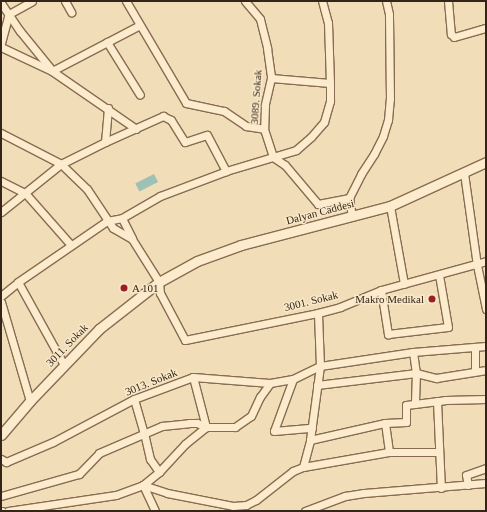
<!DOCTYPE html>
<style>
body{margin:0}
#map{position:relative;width:487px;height:512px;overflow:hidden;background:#f1ddb8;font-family:Georgia,serif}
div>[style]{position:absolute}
.water>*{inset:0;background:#9ec1b5;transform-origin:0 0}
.roads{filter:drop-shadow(1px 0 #886c52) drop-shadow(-1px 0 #886c52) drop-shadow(0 1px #886c52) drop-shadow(0 -1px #886c52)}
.minor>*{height:7px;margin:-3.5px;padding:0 3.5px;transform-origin:3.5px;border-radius:3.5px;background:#fcebcc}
.tertiary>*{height:9px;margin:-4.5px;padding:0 4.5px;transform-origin:4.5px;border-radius:4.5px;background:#fcebcc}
.dots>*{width:11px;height:11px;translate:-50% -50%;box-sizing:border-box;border:2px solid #f8e8c8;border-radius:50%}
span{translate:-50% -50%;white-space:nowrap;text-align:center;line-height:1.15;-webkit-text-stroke:3px #f8e8c8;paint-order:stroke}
.street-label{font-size:11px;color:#352519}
.poi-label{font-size:11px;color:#352519}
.left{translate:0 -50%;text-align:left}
.right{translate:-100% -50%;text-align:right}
.frame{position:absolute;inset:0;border:2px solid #352519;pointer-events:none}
</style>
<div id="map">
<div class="water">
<i style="left:154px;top:174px;width:9px;height:21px;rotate:63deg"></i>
</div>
<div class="roads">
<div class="minor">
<i style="left:65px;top:1px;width:13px;rotate:61deg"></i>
<i style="left:126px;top:1px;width:118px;rotate:59.5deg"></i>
<i style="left:186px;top:103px;width:39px;rotate:12deg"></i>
<i style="left:224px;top:111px;width:27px;rotate:34deg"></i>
<i style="left:246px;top:126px;width:18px;rotate:9deg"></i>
<i style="left:245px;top:1px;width:23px;rotate:50deg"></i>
<i style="left:260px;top:19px;width:30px;rotate:76deg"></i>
<i style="left:267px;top:48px;width:30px;rotate:82deg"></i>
<i style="left:271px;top:78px;width:28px;rotate:103deg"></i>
<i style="left:265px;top:105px;width:24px;rotate:92deg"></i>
<i style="left:264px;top:129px;width:29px;rotate:72deg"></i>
<i style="left:273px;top:157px;width:14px;rotate:34deg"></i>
<i style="left:285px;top:165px;width:51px;rotate:49.8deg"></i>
<i style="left:318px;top:204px;width:32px;rotate:-11deg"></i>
<i style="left:448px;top:1px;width:33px;rotate:85deg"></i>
<i style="left:451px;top:34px;width:4px;rotate:45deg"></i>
<i style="left:454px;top:37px;width:33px;rotate:-16deg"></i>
<i style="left:1px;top:3px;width:34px;rotate:56deg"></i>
<i style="left:20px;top:31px;width:49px;rotate:50.8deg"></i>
<i style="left:9px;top:14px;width:26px;rotate:-29deg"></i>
<i style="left:107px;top:42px;width:62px;rotate:58.1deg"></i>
<i style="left:1px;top:43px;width:30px;rotate:-75deg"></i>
<i style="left:1px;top:47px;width:56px;rotate:25.2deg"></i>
<i style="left:52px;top:71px;width:102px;rotate:34.6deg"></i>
<i style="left:52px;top:71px;width:99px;rotate:-27.6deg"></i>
<i style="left:271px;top:78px;width:59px;rotate:4.8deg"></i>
<i style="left:108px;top:108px;width:34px;rotate:95deg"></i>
<i style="left:105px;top:142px;width:64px;rotate:-24.1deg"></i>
<i style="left:163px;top:116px;width:9px;rotate:27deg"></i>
<i style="left:171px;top:120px;width:26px;rotate:58deg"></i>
<i style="left:185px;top:142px;width:23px;rotate:-18deg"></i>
<i style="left:207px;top:135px;width:41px;rotate:62.2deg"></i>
<i style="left:1px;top:133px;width:68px;rotate:27.3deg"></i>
<i style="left:61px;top:164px;width:36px;rotate:44deg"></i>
<i style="left:87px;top:189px;width:47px;rotate:56.3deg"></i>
<i style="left:113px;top:228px;width:22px;rotate:30deg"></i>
<i style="left:132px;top:239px;width:51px;rotate:57.9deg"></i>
<i style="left:159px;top:282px;width:11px;rotate:85deg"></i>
<i style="left:160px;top:293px;width:53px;rotate:62deg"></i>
<i style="left:185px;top:340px;width:136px;rotate:-11.5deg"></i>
<i style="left:318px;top:313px;width:23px;rotate:-15deg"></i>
<i style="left:340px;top:307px;width:44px;rotate:-22.5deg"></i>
<i style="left:381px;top:290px;width:109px;rotate:-15.4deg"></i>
<i style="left:464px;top:173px;width:93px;rotate:82deg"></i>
<i style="left:477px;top:265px;width:45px;rotate:78.4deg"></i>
<i style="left:1px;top:181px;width:28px;rotate:27deg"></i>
<i style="left:26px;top:194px;width:68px;rotate:48.6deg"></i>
<i style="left:349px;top:198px;width:27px;rotate:-63deg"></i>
<i style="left:361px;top:174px;width:24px;rotate:-57deg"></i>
<i style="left:374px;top:154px;width:20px;rotate:-63deg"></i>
<i style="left:383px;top:136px;width:17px;rotate:-73deg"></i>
<i style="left:388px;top:120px;width:21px;rotate:-85deg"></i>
<i style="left:390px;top:99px;width:85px;rotate:-90.7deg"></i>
<i style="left:389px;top:14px;width:13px;rotate:-103deg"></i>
<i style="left:349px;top:198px;width:18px;rotate:81deg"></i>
<i style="left:390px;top:206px;width:79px;rotate:79.8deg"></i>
<i style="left:1px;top:212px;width:77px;rotate:-38.7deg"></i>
<i style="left:61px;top:164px;width:49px;rotate:-26.6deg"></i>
<i style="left:132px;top:238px;width:22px;rotate:-117deg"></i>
<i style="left:122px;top:218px;width:44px;rotate:-30.1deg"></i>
<i style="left:160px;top:196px;width:71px;rotate:-20.7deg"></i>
<i style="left:226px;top:171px;width:73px;rotate:-16.7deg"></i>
<i style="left:296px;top:150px;width:20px;rotate:-41deg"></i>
<i style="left:311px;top:137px;width:20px;rotate:-49deg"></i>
<i style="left:324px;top:122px;width:22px;rotate:-74deg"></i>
<i style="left:330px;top:101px;width:18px;rotate:-90deg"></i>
<i style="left:330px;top:83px;width:60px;rotate:-91.9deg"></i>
<i style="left:328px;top:23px;width:23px;rotate:-105deg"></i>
<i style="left:18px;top:282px;width:95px;rotate:61deg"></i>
<i style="left:381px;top:290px;width:45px;rotate:81deg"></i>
<i style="left:388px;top:334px;width:60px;rotate:-6.7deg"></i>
<i style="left:448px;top:327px;width:53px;rotate:-99.8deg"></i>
<i style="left:1px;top:296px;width:22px;rotate:-39deg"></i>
<i style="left:18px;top:282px;width:108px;rotate:-34.4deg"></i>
<i style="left:107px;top:221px;width:15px;rotate:-11deg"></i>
<i style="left:1px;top:302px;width:103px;rotate:73.7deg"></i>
<i style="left:475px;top:347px;width:24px;rotate:90deg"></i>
<i style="left:413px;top:352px;width:21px;rotate:82deg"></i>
<i style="left:416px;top:373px;width:31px;rotate:92deg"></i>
<i style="left:193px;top:377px;width:52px;rotate:75.4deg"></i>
<i style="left:293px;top:379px;width:55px;rotate:110.1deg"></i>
<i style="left:274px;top:431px;width:38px;rotate:-5deg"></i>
<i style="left:317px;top:385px;width:100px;rotate:-6.9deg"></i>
<i style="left:416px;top:373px;width:21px;rotate:14deg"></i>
<i style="left:436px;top:378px;width:51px;rotate:-9.1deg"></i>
<i style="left:134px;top:399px;width:35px;rotate:74deg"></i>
<i style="left:144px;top:433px;width:27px;rotate:77deg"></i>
<i style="left:150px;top:459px;width:16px;rotate:55deg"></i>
<i style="left:437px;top:401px;width:87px;rotate:87.4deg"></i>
<i style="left:385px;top:423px;width:29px;rotate:82deg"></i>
<i style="left:310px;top:440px;width:77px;rotate:-12.8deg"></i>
<i style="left:385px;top:423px;width:21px;rotate:-3deg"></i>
<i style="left:406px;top:422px;width:17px;rotate:-90deg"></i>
<i style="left:406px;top:405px;width:39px;rotate:-7deg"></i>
<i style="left:445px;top:400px;width:41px;rotate:-1.4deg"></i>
<i style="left:1px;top:459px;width:6px;rotate:31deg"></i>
<i style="left:6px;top:462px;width:51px;rotate:-23.1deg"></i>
<i style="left:53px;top:442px;width:92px;rotate:-28deg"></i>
<i style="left:134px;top:399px;width:63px;rotate:-20.4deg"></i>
<i style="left:193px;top:377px;width:77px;rotate:4.5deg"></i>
<i style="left:270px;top:383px;width:23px;rotate:-10deg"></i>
<i style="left:293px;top:379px;width:30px;rotate:-26deg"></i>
<i style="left:320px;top:366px;width:94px;rotate:-8.6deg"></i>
<i style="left:413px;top:352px;width:73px;rotate:-4.7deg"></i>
<i style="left:303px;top:467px;width:28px;rotate:-75deg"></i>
<i style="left:310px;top:440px;width:75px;rotate:-82.3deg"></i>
<i style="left:320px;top:366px;width:53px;rotate:-92.2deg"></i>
<i style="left:143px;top:485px;width:25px;rotate:18deg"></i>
<i style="left:167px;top:493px;width:67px;rotate:11.1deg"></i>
<i style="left:233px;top:506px;width:13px;rotate:-4deg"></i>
<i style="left:246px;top:505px;width:11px;rotate:-27deg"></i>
<i style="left:256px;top:500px;width:47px;rotate:-38.1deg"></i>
<i style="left:293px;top:471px;width:11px;rotate:-22deg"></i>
<i style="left:303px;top:467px;width:87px;rotate:-9.9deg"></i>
<i style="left:389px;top:452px;width:50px"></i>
<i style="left:143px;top:485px;width:29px;rotate:65deg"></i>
<i style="left:468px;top:485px;width:10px;rotate:-101deg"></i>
<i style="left:466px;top:475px;width:21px;rotate:-19deg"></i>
<i style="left:1px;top:496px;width:81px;rotate:-15.8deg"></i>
<i style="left:79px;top:474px;width:29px;rotate:-46deg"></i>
<i style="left:99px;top:453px;width:69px;rotate:-23.2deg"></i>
<i style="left:162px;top:426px;width:27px;rotate:-6deg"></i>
<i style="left:189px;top:423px;width:8px"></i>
<i style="left:197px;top:423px;width:10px;rotate:24deg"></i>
<i style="left:1px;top:511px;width:1px"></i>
<i style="left:8px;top:511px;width:109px;rotate:-8.4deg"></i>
<i style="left:116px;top:495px;width:29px;rotate:-20deg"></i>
<i style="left:143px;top:485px;width:21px;rotate:-39deg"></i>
<i style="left:159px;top:472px;width:38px;rotate:-47deg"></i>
<i style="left:185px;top:444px;width:27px;rotate:-39deg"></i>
<i style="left:206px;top:427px;width:29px"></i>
<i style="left:235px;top:427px;width:19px;rotate:-35deg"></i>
<i style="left:251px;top:416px;width:21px;rotate:-65deg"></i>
<i style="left:260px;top:397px;width:17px;rotate:-54deg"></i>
<i style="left:305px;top:511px;width:43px;rotate:-20.6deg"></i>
<i style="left:345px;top:496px;width:19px;rotate:-9deg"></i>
<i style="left:364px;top:493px;width:122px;rotate:-4.7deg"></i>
</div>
<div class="tertiary">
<i style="left:1px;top:435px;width:45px;rotate:-49.5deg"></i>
<i style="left:30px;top:401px;width:100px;rotate:-46.2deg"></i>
<i style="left:99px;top:329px;width:76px;rotate:-38.1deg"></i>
<i style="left:159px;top:282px;width:43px;rotate:-28.9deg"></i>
<i style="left:197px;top:261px;width:47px;rotate:-20deg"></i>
<i style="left:241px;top:245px;width:154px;rotate:-14.7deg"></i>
<i style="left:390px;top:206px;width:106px;rotate:-24.6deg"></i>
</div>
</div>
<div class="dots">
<i style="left:124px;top:288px;background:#9c1e25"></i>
<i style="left:432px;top:299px;background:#9c1e25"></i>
</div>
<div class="street-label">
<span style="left:256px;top:97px;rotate:-86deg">3089. Sokak</span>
<span style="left:320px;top:212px;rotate:-15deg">Dalyan Caddesi</span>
<span style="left:311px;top:301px;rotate:-14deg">3001. Sokak</span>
<span style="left:67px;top:345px;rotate:-46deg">3011. Sokak</span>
<span style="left:151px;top:382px;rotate:-22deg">3013. Sokak</span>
</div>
<div class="poi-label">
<span class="left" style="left:132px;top:288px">A 101</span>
<span class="right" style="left:424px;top:299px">Makro Medikal</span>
</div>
<div class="frame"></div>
</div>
